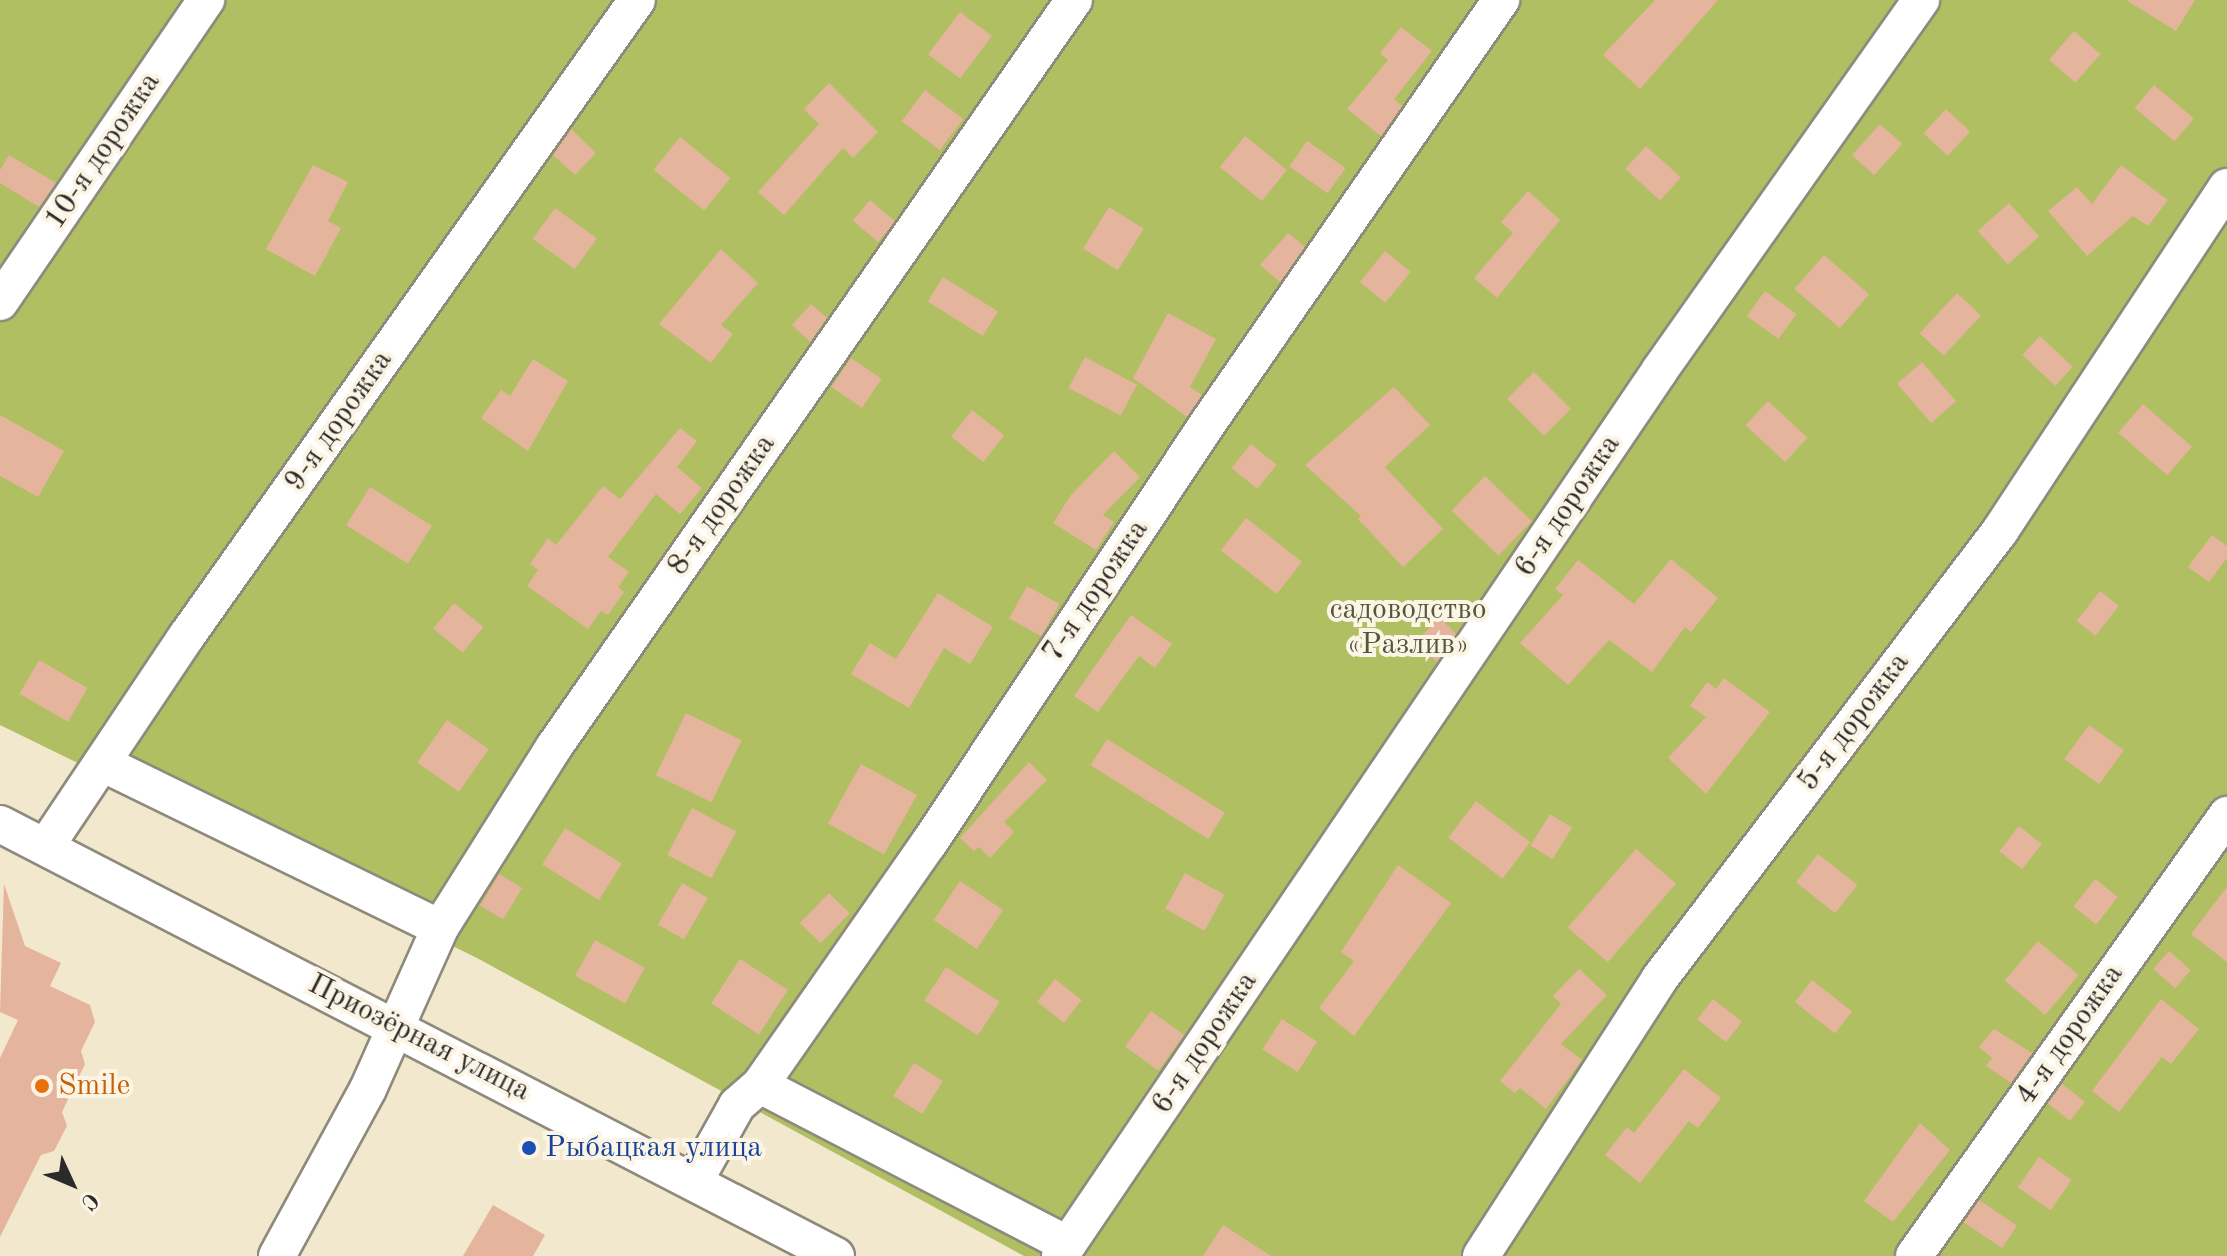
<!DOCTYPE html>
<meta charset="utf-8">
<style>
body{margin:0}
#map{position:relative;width:2227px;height:1256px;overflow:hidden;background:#f2e8cd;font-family:"Old Standard TT",serif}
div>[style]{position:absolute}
.green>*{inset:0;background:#b0bf62}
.building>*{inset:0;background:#e4b49d;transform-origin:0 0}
.roads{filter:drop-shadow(2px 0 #8e8a7c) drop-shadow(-2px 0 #8e8a7c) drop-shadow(0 2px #8e8a7c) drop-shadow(0 -2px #8e8a7c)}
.minor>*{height:36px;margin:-18px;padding:0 18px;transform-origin:18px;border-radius:18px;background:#fff}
.dots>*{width:22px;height:22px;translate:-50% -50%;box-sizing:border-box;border:4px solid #fcf5e5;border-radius:50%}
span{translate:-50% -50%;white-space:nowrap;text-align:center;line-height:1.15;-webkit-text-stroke:8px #fcf5e5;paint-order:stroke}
.street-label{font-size:30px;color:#2b2b2b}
.park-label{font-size:30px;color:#53573c}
.food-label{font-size:30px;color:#c56008}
.left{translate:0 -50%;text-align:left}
.transit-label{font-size:30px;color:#164399}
.north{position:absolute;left:32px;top:1144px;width:80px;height:80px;-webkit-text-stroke:6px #fcf5e5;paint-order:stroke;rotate:134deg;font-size:22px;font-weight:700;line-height:32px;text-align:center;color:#2b2b2b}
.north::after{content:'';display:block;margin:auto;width:28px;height:36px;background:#2b2b2b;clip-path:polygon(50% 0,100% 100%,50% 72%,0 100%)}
</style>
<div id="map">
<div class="green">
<i style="clip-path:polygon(0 0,2227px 0,2227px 1256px,1024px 1256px,477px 958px,0 725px)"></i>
</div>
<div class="building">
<i style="clip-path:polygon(1655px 0,1718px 0,1640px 89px,1603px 55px)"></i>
<i style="clip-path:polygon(2126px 0,2195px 0,2176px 31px)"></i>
<i style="left:960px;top:12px;width:40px;height:53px;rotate:37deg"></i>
<i style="clip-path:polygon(1401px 27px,1432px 51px,1394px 99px,1402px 106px,1381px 136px,1347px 109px,1388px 60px,1380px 53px)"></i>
<i style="left:2074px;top:31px;width:35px;height:38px;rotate:41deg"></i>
<i style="clip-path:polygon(829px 83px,878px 132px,853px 158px,843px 148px,784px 215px,758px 192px,819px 124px,804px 109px)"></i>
<i style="left:2154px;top:85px;width:52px;height:30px;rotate:40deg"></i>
<i style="left:925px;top:90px;width:48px;height:39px;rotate:37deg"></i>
<i style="left:1946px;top:109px;width:33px;height:33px;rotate:43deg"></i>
<i style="left:1880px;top:124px;width:30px;height:42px;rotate:42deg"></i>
<i style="clip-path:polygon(571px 129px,596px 153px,575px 175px,553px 155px)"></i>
<i style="left:1245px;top:136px;width:54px;height:40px;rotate:39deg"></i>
<i style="left:680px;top:137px;width:65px;height:42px;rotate:39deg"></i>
<i style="left:1307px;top:141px;width:47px;height:31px;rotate:35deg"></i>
<i style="left:1646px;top:146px;width:47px;height:31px;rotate:42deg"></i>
<i style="clip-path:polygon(9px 155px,56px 183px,39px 207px,0 183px,0 170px)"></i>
<i style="clip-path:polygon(313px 165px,348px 182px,328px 221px,341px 228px,315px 276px,266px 249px)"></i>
<i style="clip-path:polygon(2121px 165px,2168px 200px,2148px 226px,2133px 216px,2087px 256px,2048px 211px,2077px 187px,2092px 204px)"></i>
<i style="clip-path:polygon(1528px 191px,1560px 220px,1497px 298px,1474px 278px,1513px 233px,1501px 222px)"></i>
<i style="left:870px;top:200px;width:33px;height:27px;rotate:40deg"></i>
<i style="left:2009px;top:203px;width:45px;height:42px;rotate:48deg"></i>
<i style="left:1109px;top:207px;width:41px;height:49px;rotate:32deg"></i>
<i style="left:555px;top:208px;width:52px;height:38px;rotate:36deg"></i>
<i style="clip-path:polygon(1288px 233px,1305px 247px,1280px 282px,1260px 265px)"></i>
<i style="clip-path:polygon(721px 249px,758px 283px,721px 325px,733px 334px,711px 363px,659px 324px)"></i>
<i style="left:1385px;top:251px;width:33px;height:40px;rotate:39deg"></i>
<i style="left:1824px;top:255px;width:60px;height:45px;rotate:41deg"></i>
<i style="left:943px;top:277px;width:65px;height:29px;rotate:32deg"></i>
<i style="left:1765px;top:291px;width:39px;height:31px;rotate:36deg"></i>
<i style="left:1957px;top:293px;width:33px;height:55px;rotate:43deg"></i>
<i style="clip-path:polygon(811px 304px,827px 318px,810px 342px,792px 325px)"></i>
<i style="clip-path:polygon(1168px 313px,1216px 339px,1190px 387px,1202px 395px,1187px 417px,1133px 378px)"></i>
<i style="left:2040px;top:336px;width:45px;height:26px;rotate:43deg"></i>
<i style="left:1085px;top:357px;width:59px;height:35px;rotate:28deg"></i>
<i style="left:851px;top:358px;width:37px;height:35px;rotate:34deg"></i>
<i style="clip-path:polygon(533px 359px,568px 381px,528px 451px,481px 418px,501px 390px,510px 396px)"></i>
<i style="left:1922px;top:362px;width:52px;height:33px;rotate:49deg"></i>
<i style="left:1534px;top:372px;width:52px;height:38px;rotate:45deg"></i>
<i style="clip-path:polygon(1394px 387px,1430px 425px,1385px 467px,1443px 529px,1403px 567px,1358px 519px,1361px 516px,1305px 465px)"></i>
<i style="left:1768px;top:401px;width:54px;height:33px;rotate:43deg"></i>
<i style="left:2143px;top:404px;width:65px;height:38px;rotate:41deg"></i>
<i style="left:972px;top:410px;width:41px;height:34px;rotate:38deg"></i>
<i style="clip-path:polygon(0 415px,64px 451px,38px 497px,0 476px)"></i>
<i style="clip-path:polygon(680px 428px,697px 441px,677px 467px,702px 488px,680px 514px,656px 494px,608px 557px,629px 572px,618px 587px,624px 592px,608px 615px,601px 611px,588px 629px,527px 586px,538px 570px,530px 564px,548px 538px,556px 545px,603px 486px,620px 499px)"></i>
<i style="left:1251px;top:444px;width:33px;height:31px;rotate:39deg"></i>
<i style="clip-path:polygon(1114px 451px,1140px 477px,1103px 515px,1114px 522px,1096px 550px,1053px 523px,1071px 495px)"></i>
<i style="left:1485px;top:476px;width:65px;height:48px;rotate:44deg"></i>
<i style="left:370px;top:487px;width:73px;height:45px;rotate:32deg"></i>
<i style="left:1246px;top:518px;width:71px;height:41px;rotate:38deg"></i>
<i style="clip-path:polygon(2212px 535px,2227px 546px,2227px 558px,2209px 582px,2188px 567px)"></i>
<i style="clip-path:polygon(1671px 559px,1718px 598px,1691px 632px,1685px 627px,1652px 672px,1609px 640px,1568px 685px,1520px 643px,1563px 595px,1555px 589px,1578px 560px,1634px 604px)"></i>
<i style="left:1027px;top:586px;width:37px;height:37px;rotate:29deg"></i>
<i style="left:2100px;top:591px;width:24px;height:38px;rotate:38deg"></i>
<i style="clip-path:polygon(938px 593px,993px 627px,970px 664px,944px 648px,909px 708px,851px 674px,870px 643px,896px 659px)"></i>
<i style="left:454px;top:603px;width:38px;height:33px;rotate:39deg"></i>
<i style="clip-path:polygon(1131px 615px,1172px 644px,1155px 668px,1139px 656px,1098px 712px,1074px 696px)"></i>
<i style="clip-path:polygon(1440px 618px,1456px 634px,1437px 662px,1416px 641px)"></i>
<i style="left:39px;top:660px;width:56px;height:39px;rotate:30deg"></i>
<i style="clip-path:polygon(1724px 678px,1770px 712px,1706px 794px,1668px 758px,1706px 717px,1690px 706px,1707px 682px,1716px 689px)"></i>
<i style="left:686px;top:713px;width:62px;height:69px;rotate:26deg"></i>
<i style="left:447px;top:720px;width:51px;height:52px;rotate:35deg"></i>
<i style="left:2089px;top:725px;width:43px;height:42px;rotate:36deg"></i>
<i style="left:1107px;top:739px;width:139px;height:31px;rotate:32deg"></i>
<i style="clip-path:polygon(1029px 762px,1047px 780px,1004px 822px,1014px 832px,990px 858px,979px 847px,974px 851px,960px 838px)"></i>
<i style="left:861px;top:764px;width:64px;height:68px;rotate:29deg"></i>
<i style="left:1476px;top:801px;width:68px;height:46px;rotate:37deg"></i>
<i style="left:692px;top:808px;width:50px;height:53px;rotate:28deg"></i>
<i style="left:1550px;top:814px;width:26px;height:37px;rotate:32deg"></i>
<i style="left:2019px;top:826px;width:29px;height:32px;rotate:38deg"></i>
<i style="left:565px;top:828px;width:67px;height:43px;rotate:32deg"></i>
<i style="left:1636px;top:849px;width:53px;height:104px;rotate:41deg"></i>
<i style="left:1818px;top:854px;width:50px;height:36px;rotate:38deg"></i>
<i style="clip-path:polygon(1398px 865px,1451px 903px,1354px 1036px,1319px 1008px,1354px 961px,1341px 952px)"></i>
<i style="left:1185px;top:873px;width:45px;height:41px;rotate:29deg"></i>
<i style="left:499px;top:874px;width:27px;height:37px;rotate:31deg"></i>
<i style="left:2095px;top:879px;width:29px;height:35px;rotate:38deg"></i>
<i style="left:960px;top:881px;width:52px;height:47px;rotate:34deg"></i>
<i style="left:682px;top:883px;width:30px;height:48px;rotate:30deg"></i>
<i style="clip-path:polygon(4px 884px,25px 946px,61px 963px,50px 986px,90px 1005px,95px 1022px,81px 1051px,85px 1064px,62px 1112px,67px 1126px,54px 1151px,41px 1155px,0 1237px,0 1058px,18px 1020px,0 1012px)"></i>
<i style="clip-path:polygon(2227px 887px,2227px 962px,2191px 934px)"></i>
<i style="left:829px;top:893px;width:29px;height:42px;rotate:44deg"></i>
<i style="left:595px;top:940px;width:57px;height:41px;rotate:29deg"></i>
<i style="left:2038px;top:941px;width:53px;height:52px;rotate:40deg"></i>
<i style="left:2169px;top:951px;width:29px;height:24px;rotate:41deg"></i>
<i style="left:740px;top:959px;width:57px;height:53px;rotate:33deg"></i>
<i style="left:946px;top:967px;width:64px;height:40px;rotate:33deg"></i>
<i style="clip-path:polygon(1579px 969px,1607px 995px,1561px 1044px,1582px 1060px,1546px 1109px,1520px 1088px,1515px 1093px,1500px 1081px,1561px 1004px,1553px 996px)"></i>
<i style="left:1055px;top:979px;width:34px;height:29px;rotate:38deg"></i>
<i style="left:1812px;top:980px;width:51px;height:28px;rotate:38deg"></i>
<i style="left:1713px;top:999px;width:37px;height:26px;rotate:38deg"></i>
<i style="clip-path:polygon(2161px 999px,2199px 1029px,2171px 1064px,2162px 1057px,2119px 1112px,2092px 1091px)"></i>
<i style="left:1151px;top:1011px;width:41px;height:44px;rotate:36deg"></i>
<i style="left:1282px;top:1019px;width:42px;height:36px;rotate:33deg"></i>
<i style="clip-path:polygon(1994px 1029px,2032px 1053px,2011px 1083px,1986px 1066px,1992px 1058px,1979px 1047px)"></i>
<i style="left:914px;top:1063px;width:34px;height:39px;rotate:32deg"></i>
<i style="clip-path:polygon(1684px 1069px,1721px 1098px,1698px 1128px,1689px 1121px,1640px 1183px,1605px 1155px,1627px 1127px,1634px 1133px)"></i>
<i style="left:2062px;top:1084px;width:29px;height:24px;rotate:38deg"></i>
<i style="clip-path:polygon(1920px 1123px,1950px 1150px,1893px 1222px,1864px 1201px)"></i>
<i style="left:2039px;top:1157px;width:40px;height:37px;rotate:35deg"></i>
<i style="left:1979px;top:1200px;width:46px;height:27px;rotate:34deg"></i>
<i style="clip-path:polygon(493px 1205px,545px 1235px,533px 1256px,463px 1256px)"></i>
<i style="clip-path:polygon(1223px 1225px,1271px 1256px,1203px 1256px)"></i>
</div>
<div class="roads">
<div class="minor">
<i style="left:0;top:302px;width:366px;rotate:-55.7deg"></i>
<i style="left:102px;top:763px;width:376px;rotate:26deg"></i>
<i style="left:0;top:824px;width:941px;rotate:27.33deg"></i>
<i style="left:46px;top:846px;width:252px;rotate:-56.2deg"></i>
<i style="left:186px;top:637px;width:780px;rotate:-54.7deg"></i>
<i style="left:760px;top:1085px;width:346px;rotate:27.4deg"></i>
<i style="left:694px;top:1182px;width:88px;rotate:-60.8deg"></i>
<i style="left:737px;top:1105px;width:30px;rotate:-41deg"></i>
<i style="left:760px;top:1085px;width:295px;rotate:-55.1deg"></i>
<i style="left:929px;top:843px;width:504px;rotate:-56.4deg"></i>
<i style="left:1208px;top:423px;width:515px;rotate:-55.29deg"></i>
<i style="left:277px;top:1256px;width:190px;rotate:-61.4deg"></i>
<i style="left:368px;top:1089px;width:176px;rotate:-65.9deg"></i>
<i style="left:440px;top:928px;width:214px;rotate:-57.8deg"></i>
<i style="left:554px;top:747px;width:910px;rotate:-55.16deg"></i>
<i style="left:1060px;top:1256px;width:1070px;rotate:-55.89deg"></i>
<i style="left:1660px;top:370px;width:453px;rotate:-54.8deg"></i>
<i style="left:1481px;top:1256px;width:331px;rotate:-57.2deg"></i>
<i style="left:1660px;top:978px;width:562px;rotate:-52.74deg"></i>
<i style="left:2000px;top:531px;width:412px;rotate:-56.6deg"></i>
<i style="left:1914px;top:1256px;width:541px;rotate:-54.63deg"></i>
</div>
</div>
<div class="dots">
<i style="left:42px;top:1086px;background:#e8710a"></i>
<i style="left:529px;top:1148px;background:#1a4fb4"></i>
</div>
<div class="street-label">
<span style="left:103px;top:151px;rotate:-56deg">10-я дорожка</span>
<span style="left:339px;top:421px;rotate:-55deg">9-я дорожка</span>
<span style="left:722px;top:505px;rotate:-55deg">8-я дорожка</span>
<span style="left:1568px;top:506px;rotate:-56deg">6-я дорожка</span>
<span style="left:1096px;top:591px;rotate:-56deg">7-я дорожка</span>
<span style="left:1854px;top:722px;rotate:-53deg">5-я дорожка</span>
<span style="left:2070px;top:1035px;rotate:-55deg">4-я дорожка</span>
<span style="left:419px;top:1038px;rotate:27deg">Приозёрная улица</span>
<span style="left:1205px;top:1043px;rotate:-56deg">6-я дорожка</span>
</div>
<div class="park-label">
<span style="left:1408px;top:627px">садоводство<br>«Разлив»</span>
</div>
<div class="food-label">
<span class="left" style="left:58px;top:1086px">Smile</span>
</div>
<div class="transit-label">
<span class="left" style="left:545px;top:1148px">Рыбацкая улица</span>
</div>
<div class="north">С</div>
</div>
